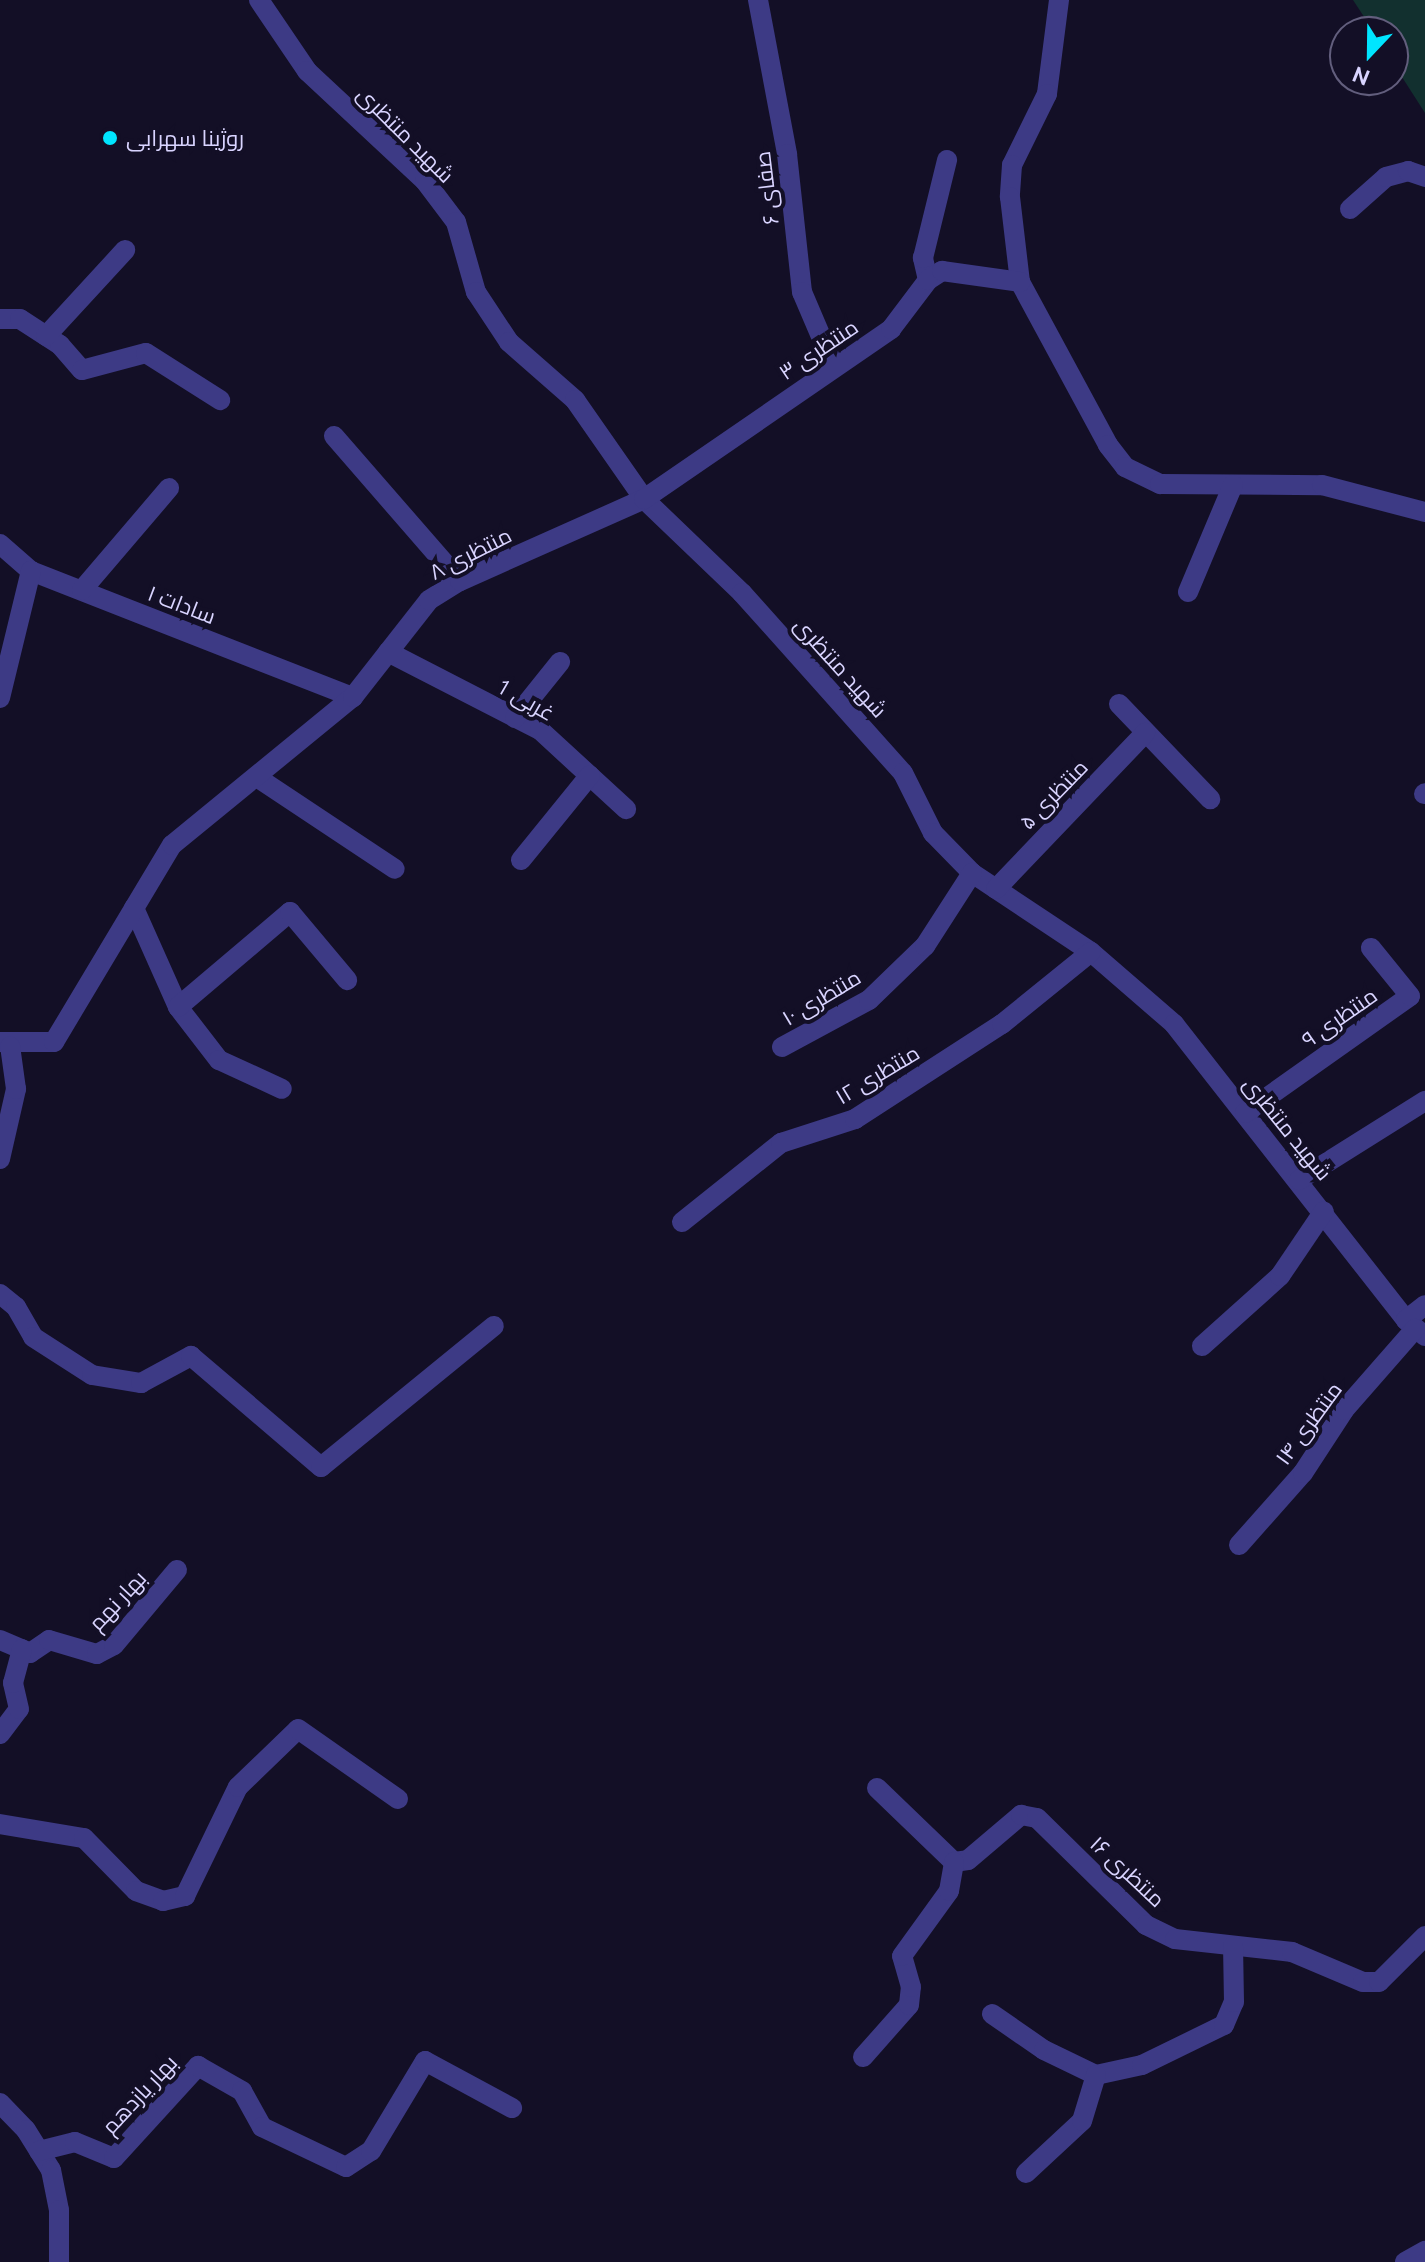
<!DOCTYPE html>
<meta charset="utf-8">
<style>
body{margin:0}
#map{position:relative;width:1425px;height:2262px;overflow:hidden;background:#130f26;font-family:Ubuntu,Cairo,sans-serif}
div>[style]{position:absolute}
.green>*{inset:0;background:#12302f}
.minor>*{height:20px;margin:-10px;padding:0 10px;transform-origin:10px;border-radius:10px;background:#3d3a85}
.dots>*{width:22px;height:22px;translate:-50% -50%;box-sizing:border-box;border:4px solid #130f26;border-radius:50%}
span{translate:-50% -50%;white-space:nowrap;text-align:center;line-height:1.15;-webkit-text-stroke:8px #130f26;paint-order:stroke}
.street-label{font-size:22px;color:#d9d4ff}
.poi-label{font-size:22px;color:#d9d4ff}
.left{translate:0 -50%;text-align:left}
.north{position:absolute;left:1329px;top:16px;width:80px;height:80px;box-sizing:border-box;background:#130f26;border:2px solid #625e7d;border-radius:50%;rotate:202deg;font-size:22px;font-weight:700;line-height:32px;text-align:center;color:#d9d4ff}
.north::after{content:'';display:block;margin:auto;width:28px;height:36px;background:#00e5ff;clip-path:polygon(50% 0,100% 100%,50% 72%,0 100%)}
</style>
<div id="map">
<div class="green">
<i style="clip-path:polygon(1353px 0,1425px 0,1425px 113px,1393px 63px,1393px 32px,1374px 32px)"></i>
</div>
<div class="minor">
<i style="left:259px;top:0;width:86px;rotate:55.9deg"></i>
<i style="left:307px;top:71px;width:161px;rotate:43deg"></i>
<i style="left:425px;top:181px;width:51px;rotate:52.9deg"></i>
<i style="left:456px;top:222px;width:73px;rotate:74.1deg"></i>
<i style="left:476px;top:292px;width:60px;rotate:56.6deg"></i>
<i style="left:509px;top:342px;width:88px;rotate:41.3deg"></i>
<i style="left:575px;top:400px;width:121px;rotate:55.1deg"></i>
<i style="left:644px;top:499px;width:136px;rotate:43.8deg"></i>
<i style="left:742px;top:593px;width:241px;rotate:48.2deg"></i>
<i style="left:903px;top:773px;width:67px;rotate:63.4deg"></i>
<i style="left:933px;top:833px;width:56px;rotate:45.7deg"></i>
<i style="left:972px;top:873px;width:143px;rotate:33.6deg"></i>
<i style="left:1091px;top:952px;width:110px;rotate:40.9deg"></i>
<i style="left:1174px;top:1024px;width:376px;rotate:51.9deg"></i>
<i style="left:1406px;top:1320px;width:25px;rotate:40deg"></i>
<i style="left:758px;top:0;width:157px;rotate:79.3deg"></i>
<i style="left:787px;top:154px;width:139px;rotate:83.8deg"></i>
<i style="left:802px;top:292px;width:82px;rotate:66.9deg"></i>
<i style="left:1059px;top:0;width:95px;rotate:97.3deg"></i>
<i style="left:1047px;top:94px;width:79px;rotate:116.2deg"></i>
<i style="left:1012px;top:165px;width:32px;rotate:94deg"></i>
<i style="left:1010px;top:197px;width:86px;rotate:83.3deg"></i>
<i style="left:1020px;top:282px;width:185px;rotate:61.6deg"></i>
<i style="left:1108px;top:445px;width:28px;rotate:52deg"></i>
<i style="left:1125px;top:467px;width:39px;rotate:26deg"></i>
<i style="left:1160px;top:484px;width:162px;rotate:0.4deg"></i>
<i style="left:1322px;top:485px;width:106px;rotate:14.7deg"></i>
<i style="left:1350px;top:209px;width:48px;rotate:-41.6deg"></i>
<i style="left:1386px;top:177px;width:23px;rotate:-15deg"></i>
<i style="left:1408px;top:171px;width:18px;rotate:19deg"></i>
<i style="left:928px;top:280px;width:23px;rotate:-103deg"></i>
<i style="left:923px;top:258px;width:101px;rotate:-76.2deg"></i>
<i style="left:0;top:319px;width:20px"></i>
<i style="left:20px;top:319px;width:48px;rotate:33deg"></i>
<i style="left:60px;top:345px;width:33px;rotate:49deg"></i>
<i style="left:82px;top:370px;width:66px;rotate:-14.9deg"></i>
<i style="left:146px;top:353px;width:88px;rotate:32.4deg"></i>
<i style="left:46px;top:336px;width:117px;rotate:-47.4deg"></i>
<i style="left:334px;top:436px;width:192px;rotate:49deg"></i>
<i style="left:0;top:544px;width:41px;rotate:41.1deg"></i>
<i style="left:31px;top:571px;width:346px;rotate:21.4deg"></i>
<i style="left:82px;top:590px;width:134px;rotate:-49.5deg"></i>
<i style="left:1188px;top:592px;width:116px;rotate:-67.2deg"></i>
<i style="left:388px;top:652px;width:171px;rotate:27.2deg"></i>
<i style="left:540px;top:730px;width:117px;rotate:42.6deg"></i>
<i style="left:0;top:698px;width:131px;rotate:-76.3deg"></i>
<i style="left:1119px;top:704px;width:132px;rotate:46.2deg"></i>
<i style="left:515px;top:718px;width:72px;rotate:-51.2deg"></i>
<i style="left:258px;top:778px;width:164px;rotate:33.6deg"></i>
<i style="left:1424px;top:794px;width:1px;rotate:-45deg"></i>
<i style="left:521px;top:860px;width:109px;rotate:-50.9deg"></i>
<i style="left:996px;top:889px;width:216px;rotate:-46.3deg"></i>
<i style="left:134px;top:908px;width:108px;rotate:66deg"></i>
<i style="left:178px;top:1007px;width:67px;rotate:52.3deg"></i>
<i style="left:219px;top:1060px;width:69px;rotate:24.7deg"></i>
<i style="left:178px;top:1007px;width:147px;rotate:-40.3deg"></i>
<i style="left:290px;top:912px;width:89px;rotate:50deg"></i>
<i style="left:0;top:1042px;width:54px"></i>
<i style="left:54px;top:1042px;width:230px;rotate:-59.1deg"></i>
<i style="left:172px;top:845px;width:234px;rotate:-39.3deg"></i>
<i style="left:353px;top:697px;width:123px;rotate:-51.9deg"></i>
<i style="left:429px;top:600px;width:36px;rotate:-32deg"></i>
<i style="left:460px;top:581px;width:201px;rotate:-24deg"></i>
<i style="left:644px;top:499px;width:300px;rotate:-34.5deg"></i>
<i style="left:891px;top:329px;width:61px;rotate:-52.9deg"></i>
<i style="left:928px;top:280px;width:17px;rotate:-33deg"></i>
<i style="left:942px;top:271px;width:79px;rotate:8deg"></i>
<i style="left:782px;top:1047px;width:99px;rotate:-28.4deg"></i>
<i style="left:869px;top:1000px;width:78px;rotate:-44deg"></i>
<i style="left:925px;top:946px;width:87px;rotate:-57.2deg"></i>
<i style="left:1245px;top:1113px;width:202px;rotate:-35.3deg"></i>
<i style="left:1410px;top:996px;width:62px;rotate:-129.1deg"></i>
<i style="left:0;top:1159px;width:72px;rotate:-77.1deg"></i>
<i style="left:16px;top:1089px;width:43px;rotate:-97.9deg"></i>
<i style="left:1299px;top:1180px;width:149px;rotate:-32.1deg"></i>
<i style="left:682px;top:1222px;width:127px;rotate:-38.6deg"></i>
<i style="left:781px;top:1143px;width:78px;rotate:-18deg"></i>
<i style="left:855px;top:1119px;width:175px;rotate:-32.9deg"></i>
<i style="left:1002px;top:1024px;width:114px;rotate:-39deg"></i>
<i style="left:0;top:1294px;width:21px;rotate:39deg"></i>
<i style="left:16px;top:1307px;width:34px;rotate:60deg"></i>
<i style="left:33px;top:1337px;width:70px;rotate:32.8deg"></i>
<i style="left:92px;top:1375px;width:50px;rotate:9.3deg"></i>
<i style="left:141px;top:1383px;width:57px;rotate:-28.4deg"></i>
<i style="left:191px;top:1356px;width:171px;rotate:40.5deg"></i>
<i style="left:321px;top:1467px;width:223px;rotate:-39.2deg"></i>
<i style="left:1406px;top:1320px;width:24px;rotate:-38deg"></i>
<i style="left:1202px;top:1346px;width:105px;rotate:-41.9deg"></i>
<i style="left:1280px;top:1276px;width:78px;rotate:-55.9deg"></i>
<i style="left:1239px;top:1545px;width:96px;rotate:-48.4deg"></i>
<i style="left:1303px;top:1473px;width:75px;rotate:-56.9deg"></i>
<i style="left:1344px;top:1410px;width:108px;rotate:-48.8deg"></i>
<i style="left:0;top:1640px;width:33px;rotate:23deg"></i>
<i style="left:30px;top:1653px;width:23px;rotate:-34deg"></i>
<i style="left:49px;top:1640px;width:50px;rotate:16.3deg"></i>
<i style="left:97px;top:1654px;width:19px;rotate:-28deg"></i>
<i style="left:114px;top:1645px;width:98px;rotate:-50deg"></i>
<i style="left:0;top:1734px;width:31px;rotate:-53deg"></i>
<i style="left:19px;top:1709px;width:27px;rotate:-103deg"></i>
<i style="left:13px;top:1683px;width:35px;rotate:-75deg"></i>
<i style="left:877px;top:1788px;width:107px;rotate:43.9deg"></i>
<i style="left:954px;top:1862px;width:14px;rotate:-8deg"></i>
<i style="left:968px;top:1860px;width:70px;rotate:-40.3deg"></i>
<i style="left:1021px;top:1815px;width:16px;rotate:11deg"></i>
<i style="left:1037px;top:1818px;width:153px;rotate:44.5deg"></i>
<i style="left:1146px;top:1925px;width:32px;rotate:26deg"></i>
<i style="left:1175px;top:1939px;width:118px;rotate:6.3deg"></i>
<i style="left:1292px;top:1952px;width:77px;rotate:22.9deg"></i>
<i style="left:1363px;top:1982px;width:16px"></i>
<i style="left:1379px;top:1982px;width:65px;rotate:-45deg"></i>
<i style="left:0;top:1824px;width:85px;rotate:9.5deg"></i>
<i style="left:84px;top:1838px;width:74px;rotate:45.5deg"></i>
<i style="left:136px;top:1891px;width:29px;rotate:20deg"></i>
<i style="left:163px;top:1901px;width:23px;rotate:-13deg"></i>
<i style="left:185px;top:1896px;width:121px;rotate:-64.1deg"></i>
<i style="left:238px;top:1787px;width:83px;rotate:-44deg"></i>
<i style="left:298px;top:1729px;width:122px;rotate:35deg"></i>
<i style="left:992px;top:2014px;width:63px;rotate:34.7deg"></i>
<i style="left:1044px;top:2050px;width:58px;rotate:25.7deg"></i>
<i style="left:1096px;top:2075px;width:47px;rotate:-12.3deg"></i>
<i style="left:1142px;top:2065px;width:91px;rotate:-26deg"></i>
<i style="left:1224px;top:2025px;width:25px;rotate:-67deg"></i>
<i style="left:1234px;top:2002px;width:56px;rotate:-91deg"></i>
<i style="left:863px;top:2057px;width:69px;rotate:-48.5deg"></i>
<i style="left:909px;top:2005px;width:18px;rotate:-84deg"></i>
<i style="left:911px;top:1987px;width:32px;rotate:-106deg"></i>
<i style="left:902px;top:1956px;width:80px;rotate:-54.1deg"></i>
<i style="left:949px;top:1891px;width:29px;rotate:-80deg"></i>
<i style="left:0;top:2103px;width:37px;rotate:46deg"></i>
<i style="left:26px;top:2130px;width:47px;rotate:58deg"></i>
<i style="left:51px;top:2170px;width:41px;rotate:78.7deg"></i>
<i style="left:59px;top:2210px;width:52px;rotate:90deg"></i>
<i style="left:39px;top:2151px;width:37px;rotate:-14deg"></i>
<i style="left:75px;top:2142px;width:42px;rotate:22.3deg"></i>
<i style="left:114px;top:2158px;width:125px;rotate:-47.6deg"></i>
<i style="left:198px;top:2066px;width:51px;rotate:29.6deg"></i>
<i style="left:242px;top:2091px;width:41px;rotate:60.9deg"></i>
<i style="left:262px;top:2127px;width:93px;rotate:25.5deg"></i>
<i style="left:346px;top:2167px;width:30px;rotate:-33deg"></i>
<i style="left:371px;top:2151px;width:105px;rotate:-59deg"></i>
<i style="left:425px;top:2061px;width:99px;rotate:28.4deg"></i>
<i style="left:1026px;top:2173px;width:76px;rotate:-42.9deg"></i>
<i style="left:1082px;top:2121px;width:48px;rotate:-73.1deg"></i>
<i style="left:1405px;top:2262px;width:23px;rotate:-29deg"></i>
</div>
<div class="dots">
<i style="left:110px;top:138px;background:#00e5ff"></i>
</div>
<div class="street-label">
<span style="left:406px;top:134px;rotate:45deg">شهید منتظری</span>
<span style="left:766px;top:188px;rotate:-97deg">صفای ۶</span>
<span style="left:818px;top:349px;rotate:-34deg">منتظری ۳</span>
<span style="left:470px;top:553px;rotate:-27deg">منتظری ۸</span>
<span style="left:182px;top:604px;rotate:21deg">سادات ۱</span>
<span style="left:841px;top:667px;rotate:48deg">شهید منتظری</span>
<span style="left:526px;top:699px;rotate:30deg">غربی 1</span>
<span style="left:1053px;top:794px;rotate:-46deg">منتظری ۵</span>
<span style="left:821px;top:997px;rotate:-31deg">منتظری ۱۰</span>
<span style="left:1339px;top:1017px;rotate:-35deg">منتظری ۹</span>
<span style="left:877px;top:1074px;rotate:-31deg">منتظری ۱۲</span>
<span style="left:1288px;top:1128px;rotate:51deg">شهید منتظری</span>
<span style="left:1308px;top:1423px;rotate:-54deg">منتظری ۱۴</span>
<span style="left:117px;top:1600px;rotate:-47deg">بهار نهم</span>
<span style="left:1128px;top:1871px;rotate:43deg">منتظری ۱۶</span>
<span style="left:139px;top:2094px;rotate:-47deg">بهار یازدهم</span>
</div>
<div class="poi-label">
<span class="left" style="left:126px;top:138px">روژینا سهرابی</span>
</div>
<div class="north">N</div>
</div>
